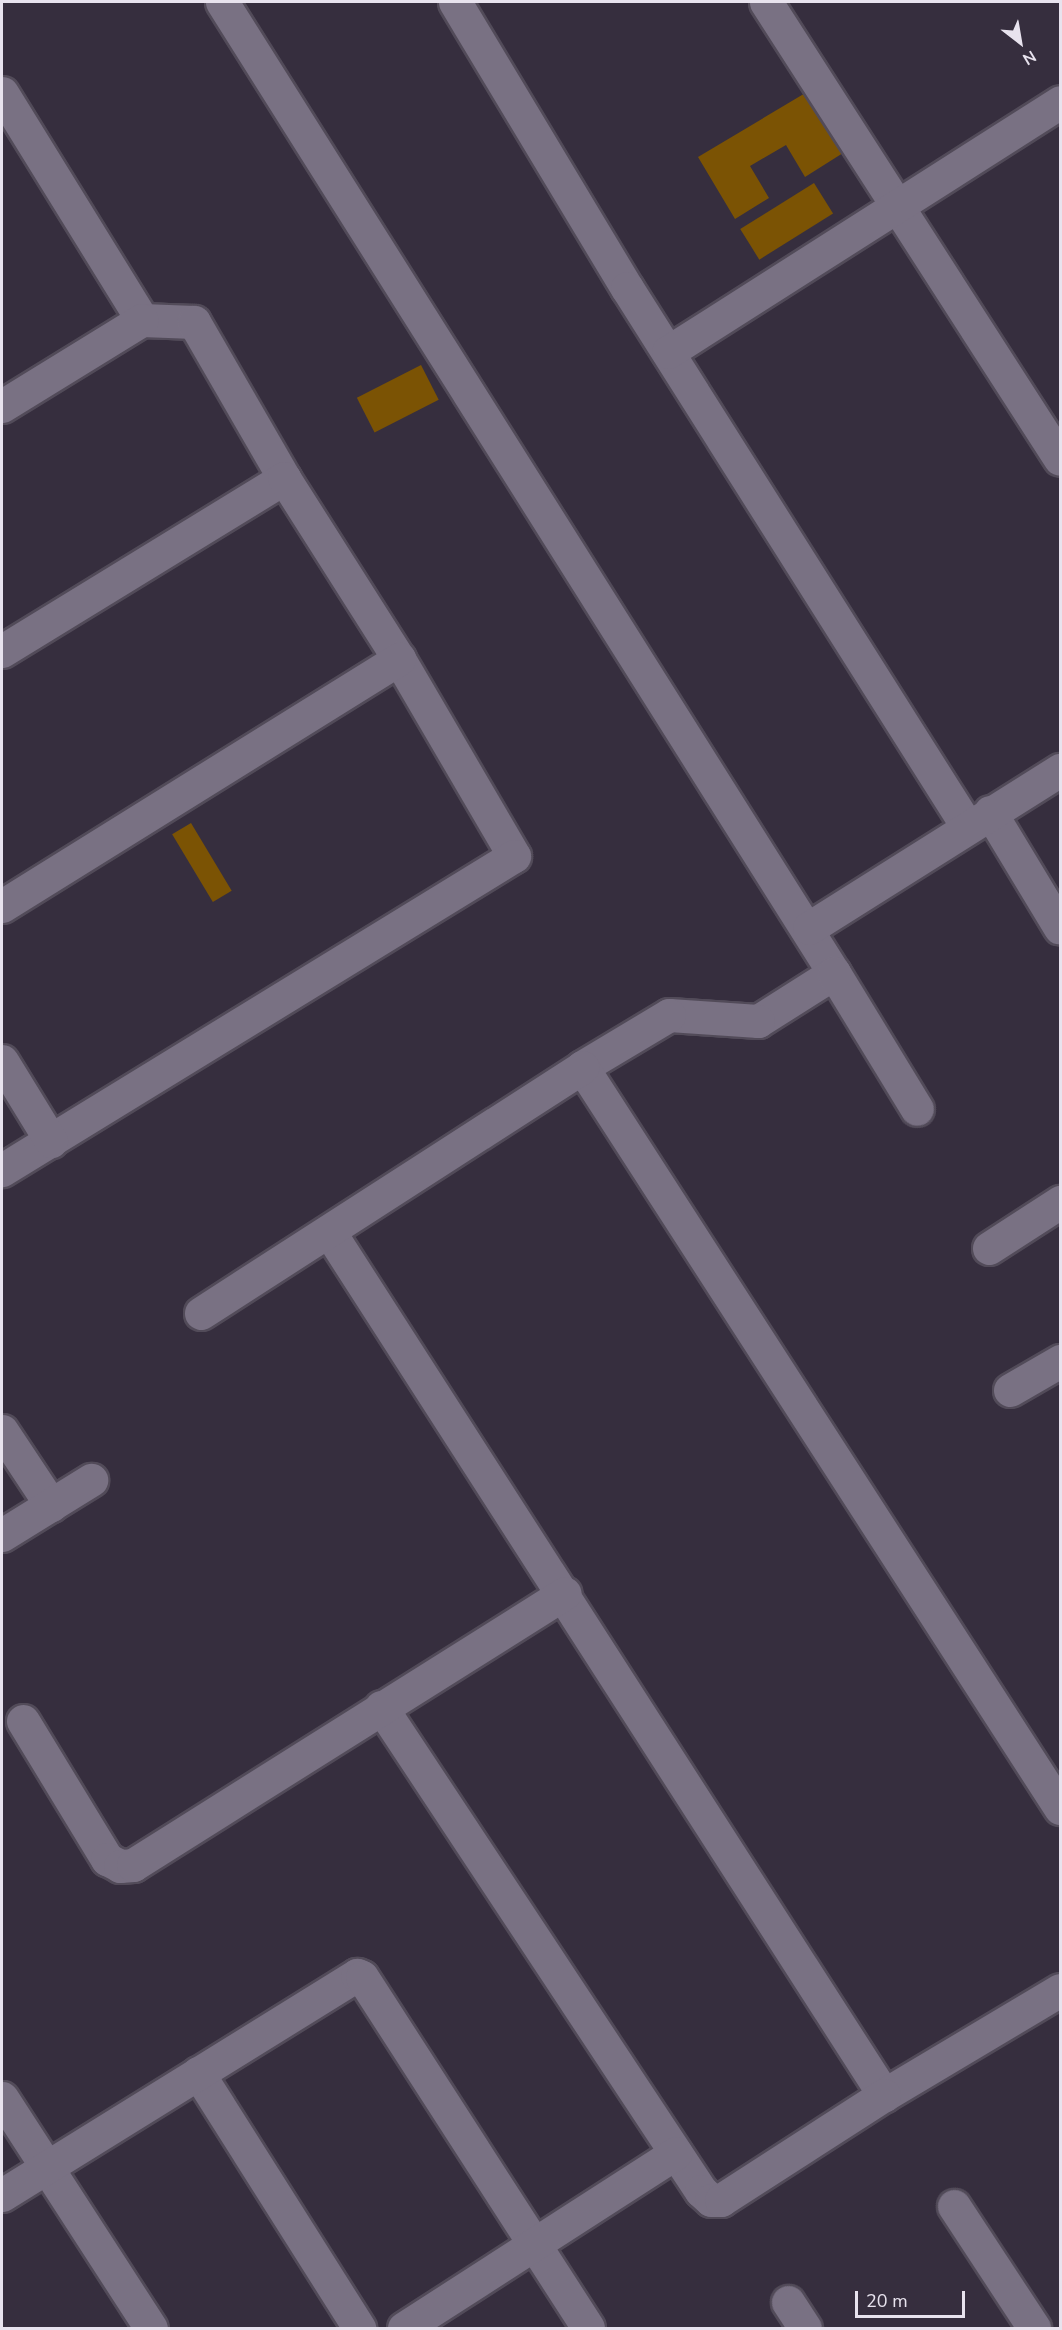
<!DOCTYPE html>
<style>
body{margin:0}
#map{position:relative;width:1062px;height:2330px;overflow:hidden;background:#362e3e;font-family:"Nunito Sans",sans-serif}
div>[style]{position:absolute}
.building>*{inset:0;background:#7b5304;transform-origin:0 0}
.roads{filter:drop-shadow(2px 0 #524b59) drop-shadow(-2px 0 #524b59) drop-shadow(0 2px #524b59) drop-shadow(0 -2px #524b59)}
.minor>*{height:33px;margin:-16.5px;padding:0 16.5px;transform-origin:16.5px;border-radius:16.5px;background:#797183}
span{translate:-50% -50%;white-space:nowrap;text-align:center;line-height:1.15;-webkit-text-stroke:6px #362e3e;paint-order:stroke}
.frame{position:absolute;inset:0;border:3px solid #e8e3ee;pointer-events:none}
.north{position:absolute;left:990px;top:12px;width:60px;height:60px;-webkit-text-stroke:4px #362e3e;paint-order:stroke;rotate:149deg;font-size:16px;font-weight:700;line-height:24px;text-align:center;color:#e8e3ee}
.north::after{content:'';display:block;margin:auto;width:21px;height:27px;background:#e8e3ee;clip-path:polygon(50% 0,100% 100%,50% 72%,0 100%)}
.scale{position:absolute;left:855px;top:2291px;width:110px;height:27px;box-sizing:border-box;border:3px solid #e8e3ee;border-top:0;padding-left:8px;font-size:18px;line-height:21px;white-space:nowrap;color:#e8e3ee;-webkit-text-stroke:4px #362e3e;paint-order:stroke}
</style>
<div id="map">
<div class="building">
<i style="clip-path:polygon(807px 92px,843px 153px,805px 177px,786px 145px,750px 166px,769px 198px,735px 219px,698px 157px)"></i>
<i style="left:814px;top:183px;width:36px;height:87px;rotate:58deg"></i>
<i style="left:421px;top:365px;width:39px;height:72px;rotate:63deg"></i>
<i style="left:191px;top:823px;width:79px;height:22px;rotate:59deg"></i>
</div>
<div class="roads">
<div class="minor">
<i style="left:222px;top:2px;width:1148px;rotate:57.78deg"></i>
<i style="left:834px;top:973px;width:90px;rotate:147.7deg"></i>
<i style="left:758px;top:1021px;width:89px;rotate:-176.1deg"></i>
<i style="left:669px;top:1015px;width:101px;rotate:149.1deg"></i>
<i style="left:582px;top:1067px;width:882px;rotate:57.17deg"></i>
<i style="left:455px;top:2px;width:334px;rotate:59deg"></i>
<i style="left:627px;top:288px;width:636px;rotate:57.71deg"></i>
<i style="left:766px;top:2px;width:543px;rotate:57.25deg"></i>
<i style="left:2px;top:93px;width:267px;rotate:58.3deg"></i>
<i style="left:142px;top:320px;width:52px;rotate:2.2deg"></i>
<i style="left:194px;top:322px;width:180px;rotate:60deg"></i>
<i style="left:668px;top:352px;width:465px;rotate:-32.5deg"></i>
<i style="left:2px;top:406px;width:164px;rotate:-31.6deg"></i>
<i style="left:2px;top:651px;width:331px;rotate:-31.5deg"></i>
<i style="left:284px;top:478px;width:214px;rotate:57.6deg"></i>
<i style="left:399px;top:659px;width:228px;rotate:59.7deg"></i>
<i style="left:514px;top:856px;width:601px;rotate:148.48deg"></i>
<i style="left:990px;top:812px;width:135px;rotate:58.9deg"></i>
<i style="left:2px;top:906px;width:468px;rotate:-31.9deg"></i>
<i style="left:809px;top:928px;width:297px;rotate:-32.2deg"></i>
<i style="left:834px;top:973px;width:159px;rotate:58.6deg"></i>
<i style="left:2px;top:1061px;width:94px;rotate:58.5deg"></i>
<i style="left:330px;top:1233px;width:1025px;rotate:57.27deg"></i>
<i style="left:884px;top:2095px;width:205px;rotate:-30.8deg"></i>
<i style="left:989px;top:1248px;width:85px;rotate:-32.9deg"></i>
<i style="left:201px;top:1313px;width:454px;rotate:-32.8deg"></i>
<i style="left:1010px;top:1390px;width:58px;rotate:-30.1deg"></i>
<i style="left:2px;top:1431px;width:89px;rotate:56.5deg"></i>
<i style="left:2px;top:1535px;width:105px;rotate:-31.7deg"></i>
<i style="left:381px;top:1707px;width:580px;rotate:56.53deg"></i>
<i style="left:701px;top:2191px;width:13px;rotate:42deg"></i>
<i style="left:711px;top:2200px;width:10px"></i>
<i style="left:721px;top:2200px;width:194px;rotate:-32.8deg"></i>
<i style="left:23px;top:1721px;width:162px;rotate:58.7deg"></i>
<i style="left:107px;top:1859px;width:15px;rotate:28deg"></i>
<i style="left:120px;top:1866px;width:13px;rotate:-4deg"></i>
<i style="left:133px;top:1865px;width:510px;rotate:-32.2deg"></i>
<i style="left:198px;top:2073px;width:302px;rotate:57.7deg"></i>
<i style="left:2px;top:2098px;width:274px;rotate:57.1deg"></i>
<i style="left:2px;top:2195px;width:418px;rotate:-31.8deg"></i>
<i style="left:357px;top:1975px;width:5px;rotate:22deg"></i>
<i style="left:362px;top:1977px;width:417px;rotate:57.2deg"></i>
<i style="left:954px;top:2206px;width:146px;rotate:56.7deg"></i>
<i style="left:788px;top:2302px;width:31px;rotate:57deg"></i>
<i style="left:404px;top:2328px;width:323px;rotate:-32.8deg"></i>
</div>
</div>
<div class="frame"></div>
<div class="north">N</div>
<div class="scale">20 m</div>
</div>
